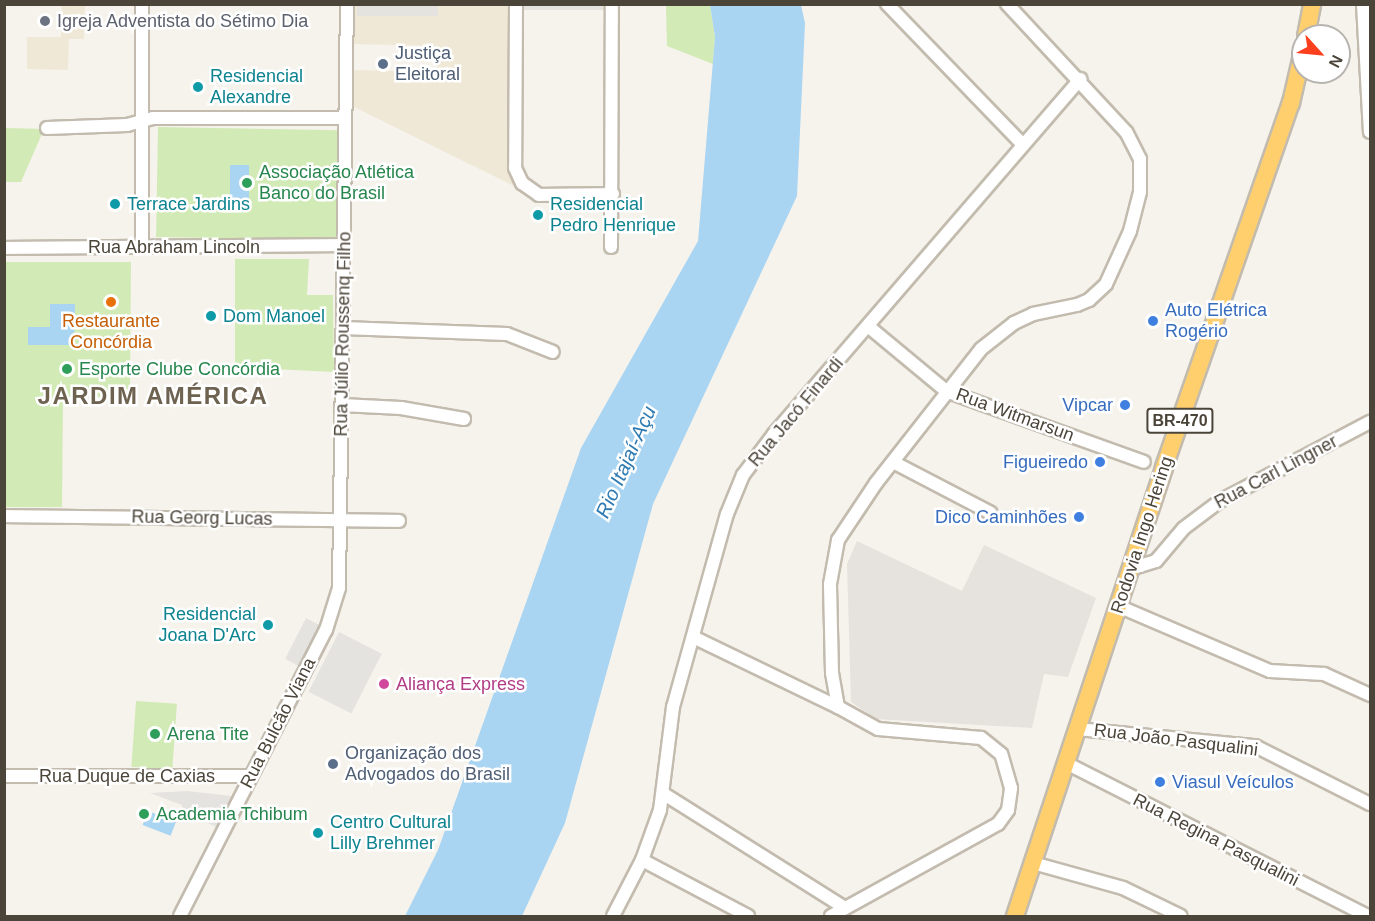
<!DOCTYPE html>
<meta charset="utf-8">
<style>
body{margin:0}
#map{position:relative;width:1375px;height:921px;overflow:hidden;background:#f6f3ec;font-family:Helvetica,sans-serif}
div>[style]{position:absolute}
.industrial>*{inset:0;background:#e6e2dd}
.education>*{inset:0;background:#efe8d6}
.green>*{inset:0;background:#d2eab5;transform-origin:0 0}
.parking>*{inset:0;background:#e5e3e0;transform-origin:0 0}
.water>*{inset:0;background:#a9d4f2;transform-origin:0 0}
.roads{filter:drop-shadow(2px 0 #c2bbae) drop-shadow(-2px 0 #c2bbae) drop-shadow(0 2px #c2bbae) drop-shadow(0 -2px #c2bbae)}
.minor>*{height:12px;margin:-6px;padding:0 6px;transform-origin:6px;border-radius:6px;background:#fff}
.highway>*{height:16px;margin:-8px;padding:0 8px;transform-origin:8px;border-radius:8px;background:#ffcf6e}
.dots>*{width:16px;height:16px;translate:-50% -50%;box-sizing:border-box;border:3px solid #fff;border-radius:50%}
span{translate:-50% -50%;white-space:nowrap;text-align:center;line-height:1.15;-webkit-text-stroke:5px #fff;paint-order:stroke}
.shield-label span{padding:2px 4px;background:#fff;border:2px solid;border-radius:4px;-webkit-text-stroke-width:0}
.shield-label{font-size:16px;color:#4b4439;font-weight:700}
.worship-label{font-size:18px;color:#5b616d}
.left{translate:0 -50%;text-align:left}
.service-label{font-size:18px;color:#4e5e75}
.culture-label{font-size:18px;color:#0d838f}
.right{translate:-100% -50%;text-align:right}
.leisure-label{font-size:18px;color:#27864d}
.street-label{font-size:18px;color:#4b4439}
.shop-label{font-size:18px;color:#366cbe}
.food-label{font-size:18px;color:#c56008}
.hotel-label{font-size:18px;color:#b23c85}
.water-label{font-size:20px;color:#2e7ab2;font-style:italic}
.district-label{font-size:24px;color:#6e6250;font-weight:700;letter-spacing:1.5px}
.frame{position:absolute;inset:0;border:6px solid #4b4439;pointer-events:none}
.north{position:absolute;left:1291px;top:24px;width:60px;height:60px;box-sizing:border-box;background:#fff;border:2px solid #b7b4b0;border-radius:50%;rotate:117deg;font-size:16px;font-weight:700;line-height:24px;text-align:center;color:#4b4439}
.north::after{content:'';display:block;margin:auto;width:21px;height:27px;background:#fc3f1d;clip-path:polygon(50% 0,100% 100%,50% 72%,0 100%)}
</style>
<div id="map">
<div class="industrial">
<i style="clip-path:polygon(857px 541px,962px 591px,984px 545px,1096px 598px,1068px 677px,1044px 674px,1032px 728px,876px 719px,851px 702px,847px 564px)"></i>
</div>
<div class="education">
<i style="clip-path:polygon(62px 5px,85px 5px,84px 39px,69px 39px,68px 70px,27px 69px,27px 37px,61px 37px)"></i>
<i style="clip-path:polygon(351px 5px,509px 5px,510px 154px,520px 189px,350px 105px,350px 70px,437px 72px,438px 46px,350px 44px)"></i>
</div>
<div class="green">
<i style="clip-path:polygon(666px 5px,710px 5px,715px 37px,713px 64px,667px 46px)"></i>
<i style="left:158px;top:127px;width:181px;height:110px;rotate:1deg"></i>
<i style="clip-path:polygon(5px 128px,44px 129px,21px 182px,5px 182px)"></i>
<i style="clip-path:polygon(235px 259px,309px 259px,307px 295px,333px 295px,334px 372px,235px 367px)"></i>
<i style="clip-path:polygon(5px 262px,131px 262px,130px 397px,63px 397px,62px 507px,5px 507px)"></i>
<i style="left:136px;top:701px;width:41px;height:66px;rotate:4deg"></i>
</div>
<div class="parking">
<i style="left:357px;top:5px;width:81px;height:11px"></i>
<i style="left:524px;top:5px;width:83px;height:5px"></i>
<i style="left:306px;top:618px;width:18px;height:46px;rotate:27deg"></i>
<i style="left:339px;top:632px;width:48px;height:67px;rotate:27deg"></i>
<i style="clip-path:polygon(187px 791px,232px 796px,216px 827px,181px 810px,182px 805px,150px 793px)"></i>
</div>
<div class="water">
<i style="clip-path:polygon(710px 5px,801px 5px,805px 23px,797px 196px,653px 504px,565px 823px,522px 916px,405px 916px,438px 850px,581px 448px,698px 241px,715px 37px)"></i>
<i style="left:230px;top:165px;width:19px;height:34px"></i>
<i style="clip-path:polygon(50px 304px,75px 304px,74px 345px,28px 345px,28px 327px,50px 327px)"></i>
<i style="left:148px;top:811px;width:30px;height:15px;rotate:21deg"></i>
</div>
<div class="roads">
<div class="minor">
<i style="left:516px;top:4px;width:164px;rotate:90.3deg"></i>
<i style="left:515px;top:168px;width:17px;rotate:65deg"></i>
<i style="left:522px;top:183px;width:21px;rotate:35deg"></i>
<i style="left:539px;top:195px;width:74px;rotate:-0.8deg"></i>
<i style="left:887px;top:4px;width:194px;rotate:46deg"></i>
<i style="left:1363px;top:4px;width:128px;rotate:86.9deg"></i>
<i style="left:47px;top:128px;width:80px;rotate:-2.1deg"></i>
<i style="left:127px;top:125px;width:27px;rotate:-15deg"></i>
<i style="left:153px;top:118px;width:192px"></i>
<i style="left:142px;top:247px;width:243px;rotate:-90deg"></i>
<i style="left:611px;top:247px;width:243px;rotate:-89.8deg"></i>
<i style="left:4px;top:248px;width:340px;rotate:-0.5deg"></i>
<i style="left:869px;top:327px;width:100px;rotate:39.7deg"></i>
<i style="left:946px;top:391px;width:210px;rotate:19.7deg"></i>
<i style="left:343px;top:328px;width:164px;rotate:2.1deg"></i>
<i style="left:507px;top:334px;width:49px;rotate:21.4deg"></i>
<i style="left:342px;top:405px;width:59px;rotate:2.9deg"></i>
<i style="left:401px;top:408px;width:64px;rotate:9.9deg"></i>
<i style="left:893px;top:462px;width:110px;rotate:27.5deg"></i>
<i style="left:4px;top:516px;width:395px;rotate:0.7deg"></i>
<i style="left:1130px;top:569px;width:27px;rotate:-17deg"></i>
<i style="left:1156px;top:561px;width:43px;rotate:-49.7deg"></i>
<i style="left:1184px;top:528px;width:45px;rotate:-36.9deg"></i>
<i style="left:1220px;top:501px;width:170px;rotate:-27.8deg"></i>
<i style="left:1118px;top:606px;width:165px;rotate:23.2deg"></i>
<i style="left:1270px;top:671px;width:54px;rotate:3.2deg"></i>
<i style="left:1324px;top:674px;width:51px;rotate:24.5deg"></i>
<i style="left:693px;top:637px;width:161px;rotate:25.8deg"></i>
<i style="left:1078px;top:729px;width:178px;rotate:5.5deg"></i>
<i style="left:1255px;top:746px;width:129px;rotate:26.8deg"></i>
<i style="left:1066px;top:763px;width:338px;rotate:26.9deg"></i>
<i style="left:4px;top:776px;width:246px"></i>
<i style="left:664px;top:794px;width:214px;rotate:32.2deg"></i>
<i style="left:642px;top:860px;width:120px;rotate:27.8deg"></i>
<i style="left:1033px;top:863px;width:93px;rotate:15.5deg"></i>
<i style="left:1123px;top:888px;width:64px;rotate:25.8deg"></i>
<i style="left:180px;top:916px;width:321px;rotate:-63deg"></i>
<i style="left:326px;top:630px;width:44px;rotate:-72.8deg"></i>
<i style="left:339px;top:588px;width:584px;rotate:-89.22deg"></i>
<i style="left:613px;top:916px;width:63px;rotate:-62.6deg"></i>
<i style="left:642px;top:860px;width:53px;rotate:-70.2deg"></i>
<i style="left:660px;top:810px;width:104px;rotate:-82.8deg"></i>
<i style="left:673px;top:707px;width:200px;rotate:-74.4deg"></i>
<i style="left:727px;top:514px;width:42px;rotate:-67.7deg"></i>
<i style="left:743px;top:475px;width:51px;rotate:-52.9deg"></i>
<i style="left:774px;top:434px;width:469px;rotate:-49.2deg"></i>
<i style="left:831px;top:916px;width:191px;rotate:-28.9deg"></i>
<i style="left:998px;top:824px;width:17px;rotate:-54deg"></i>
<i style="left:1008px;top:810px;width:22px;rotate:-82deg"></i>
<i style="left:1011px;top:788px;width:35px;rotate:-106deg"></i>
<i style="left:1001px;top:754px;width:26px;rotate:-141deg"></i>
<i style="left:981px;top:738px;width:103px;rotate:-175deg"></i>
<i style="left:878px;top:729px;width:46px;rotate:-151.2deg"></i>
<i style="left:838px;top:707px;width:35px;rotate:-100deg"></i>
<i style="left:832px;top:673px;width:89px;rotate:-91.3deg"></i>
<i style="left:830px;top:584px;width:45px;rotate:-79.7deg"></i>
<i style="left:838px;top:540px;width:69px;rotate:-56.3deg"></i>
<i style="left:876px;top:483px;width:170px;rotate:-51.9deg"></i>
<i style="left:981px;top:349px;width:42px;rotate:-38.2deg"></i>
<i style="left:1014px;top:323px;width:21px;rotate:-25deg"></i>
<i style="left:1033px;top:314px;width:45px;rotate:-11.6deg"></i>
<i style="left:1077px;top:305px;width:13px;rotate:-23deg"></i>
<i style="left:1089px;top:300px;width:23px;rotate:-43deg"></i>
<i style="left:1106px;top:284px;width:58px;rotate:-65.6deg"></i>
<i style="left:1130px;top:231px;width:40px;rotate:-75.6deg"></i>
<i style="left:1140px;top:192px;width:33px;rotate:-90deg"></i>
<i style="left:1140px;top:159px;width:30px;rotate:-117deg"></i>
<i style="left:1126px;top:132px;width:175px;rotate:-132.9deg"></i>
</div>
<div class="highway">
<i style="left:1306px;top:36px;width:33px;rotate:-79deg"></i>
<i style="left:1015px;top:916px;width:473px;rotate:-71.6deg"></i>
<i style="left:1164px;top:467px;width:386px;rotate:-70.8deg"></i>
<i style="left:1291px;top:103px;width:53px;rotate:-77deg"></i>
</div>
</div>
<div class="dots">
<i style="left:45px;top:21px;background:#6b7280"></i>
<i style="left:383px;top:64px;background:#5c6f8a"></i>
<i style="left:198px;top:87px;background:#0f9aa8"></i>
<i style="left:247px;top:183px;background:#2e9e5b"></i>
<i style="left:115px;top:204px;background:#0f9aa8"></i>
<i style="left:538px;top:215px;background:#0f9aa8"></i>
<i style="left:111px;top:302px;background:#e8710a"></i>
<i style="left:211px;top:316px;background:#0f9aa8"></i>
<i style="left:1153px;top:321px;background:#3f7fe0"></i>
<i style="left:67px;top:369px;background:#2e9e5b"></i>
<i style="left:1125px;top:405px;background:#3f7fe0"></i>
<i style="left:1100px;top:462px;background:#3f7fe0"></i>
<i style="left:1079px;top:517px;background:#3f7fe0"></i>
<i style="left:268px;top:625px;background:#0f9aa8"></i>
<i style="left:384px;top:684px;background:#d1479c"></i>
<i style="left:155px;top:734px;background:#2e9e5b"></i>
<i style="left:333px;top:764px;background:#5c6f8a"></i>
<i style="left:1160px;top:782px;background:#3f7fe0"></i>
<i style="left:144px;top:814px;background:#2e9e5b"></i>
<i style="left:318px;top:833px;background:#0f9aa8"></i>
</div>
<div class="shield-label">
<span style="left:1180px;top:421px">BR-470</span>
</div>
<div class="worship-label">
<span class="left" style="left:57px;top:21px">Igreja Adventista do Sétimo Dia</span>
</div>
<div class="service-label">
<span class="left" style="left:395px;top:64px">Justiça<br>Eleitoral</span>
<span class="left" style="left:345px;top:764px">Organização dos<br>Advogados do Brasil</span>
</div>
<div class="culture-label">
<span class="left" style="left:210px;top:87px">Residencial<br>Alexandre</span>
<span class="left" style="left:127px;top:204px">Terrace Jardins</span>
<span class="left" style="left:550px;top:215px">Residencial<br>Pedro Henrique</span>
<span class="left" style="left:223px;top:316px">Dom Manoel</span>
<span class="right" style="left:256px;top:625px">Residencial<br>Joana D'Arc</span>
<span class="left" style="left:330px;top:833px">Centro Cultural<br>Lilly Brehmer</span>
</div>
<div class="leisure-label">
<span class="left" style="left:259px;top:183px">Associação Atlética<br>Banco do Brasil</span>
<span class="left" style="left:79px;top:369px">Esporte Clube Concórdia</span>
<span class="left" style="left:167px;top:734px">Arena Tite</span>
<span class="left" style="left:156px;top:814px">Academia Tchibum</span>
</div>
<div class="street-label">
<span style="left:174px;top:247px">Rua Abraham Lincoln</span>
<span style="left:343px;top:334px;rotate:-89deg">Rua Júlio Roussenq Filho</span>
<span style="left:796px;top:412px;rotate:-50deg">Rua Jacó Finardi</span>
<span style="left:1015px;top:415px;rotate:20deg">Rua Witmarsun</span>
<span style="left:1276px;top:472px;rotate:-28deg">Rua Carl Lingner</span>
<span style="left:202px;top:518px;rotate:1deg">Rua Georg Lucas</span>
<span style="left:1142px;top:535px;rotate:-72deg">Rodovia Ingo Hering</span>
<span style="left:278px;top:723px;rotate:-63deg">Rua Bulcão Viana</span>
<span style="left:1176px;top:740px;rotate:7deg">Rua João Pasqualini</span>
<span style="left:127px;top:776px">Rua Duque de Caxias</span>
<span style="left:1216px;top:840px;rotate:27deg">Rua Regina Pasqualini</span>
</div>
<div class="shop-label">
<span class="left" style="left:1165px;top:321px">Auto Elétrica<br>Rogério</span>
<span class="right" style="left:1113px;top:405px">Vipcar</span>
<span class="right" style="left:1088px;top:462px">Figueiredo</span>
<span class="right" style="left:1067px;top:517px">Dico Caminhões</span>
<span class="left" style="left:1172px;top:782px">Viasul Veículos</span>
</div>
<div class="food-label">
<span style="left:111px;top:332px">Restaurante<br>Concórdia</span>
</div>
<div class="hotel-label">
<span class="left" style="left:396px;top:684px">Aliança Express</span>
</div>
<div class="water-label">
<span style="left:626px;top:462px;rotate:-66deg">Rio Itajaí-Açu</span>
</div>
<div class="district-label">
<span style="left:153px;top:396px">JARDIM AMÉRICA</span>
</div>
<div class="frame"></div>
<div class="north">N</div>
</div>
